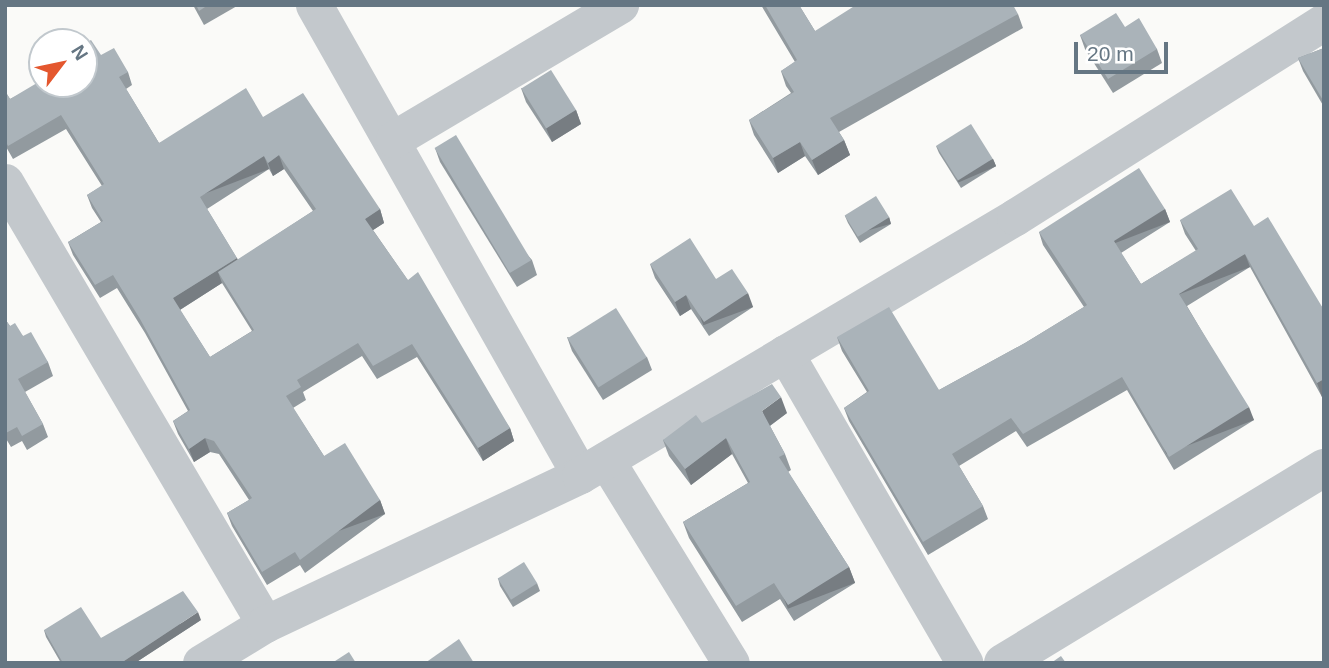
<!DOCTYPE html>
<style>
body{margin:0}
#map{position:relative;width:1329px;height:668px;overflow:hidden;background:#fafaf8;font-family:Helvetica,sans-serif}
div>[style]{position:absolute}
.minor>*{height:37px;margin:-18.5px;padding:0 18.5px;transform-origin:18.5px;border-radius:18.5px;background:#c3c8cc}
.tertiary>*{height:38px;margin:-19px;padding:0 19px;transform-origin:19px;border-radius:19px;background:#c3c8cc}
.wall>*{inset:0;background:#929a9f}
.shaded-wall>*{inset:0;background:#777d82;transform-origin:0 0}
.building>*{inset:0;background:#aab3b9;transform-origin:0 0}
span{translate:-50% -50%;white-space:nowrap;text-align:center;line-height:1.15;-webkit-text-stroke:7px #fff;paint-order:stroke}
.frame{position:absolute;inset:0;border:7px solid #657683;pointer-events:none}
.north{position:absolute;left:28px;top:28px;width:70px;height:70px;box-sizing:border-box;background:#fff;border:2px solid #c1c8cd;border-radius:50%;rotate:58deg;font-size:19px;font-weight:700;line-height:28px;text-align:center;color:#657683}
.north::after{content:'';display:block;margin:auto;width:24px;height:32px;background:#e4572e;clip-path:polygon(50% 0,100% 100%,50% 72%,0 100%)}
.scale{position:absolute;left:1074px;top:42px;width:94px;height:32px;box-sizing:border-box;border:4px solid #657683;border-top:0;padding-left:9px;font-size:21px;line-height:24px;white-space:nowrap;color:#657683;-webkit-text-stroke:5px #fff;paint-order:stroke}
</style>
<div id="map">
<div class="minor">
<i style="left:314px;top:5px;width:540px;rotate:60.49deg"></i>
<i style="left:394px;top:139px;width:263px;rotate:-30.7deg"></i>
<i style="left:5px;top:182px;width:513px;rotate:59.53deg"></i>
<i style="left:785px;top:353px;width:358px;rotate:59.9deg"></i>
<i style="left:606px;top:460px;width:238px;rotate:58.4deg"></i>
<i style="left:201px;top:663px;width:75px;rotate:-31.4deg"></i>
<i style="left:265px;top:624px;width:348px;rotate:-25.3deg"></i>
<i style="left:580px;top:475px;width:506px;rotate:-30.67deg"></i>
<i style="left:1015px;top:217px;width:365px;rotate:-32.3deg"></i>
</div>
<div class="tertiary">
<i style="left:1003px;top:663px;width:376px;rotate:-31.3deg"></i>
</div>
<div class="wall">
<i style="clip-path:polygon(193px 5px,237px 5px,237px 6px,204px 25px)"></i>
<i style="clip-path:polygon(761px 5px,799px 5px,815px 31px,1018px 14px,1023px 28px,839px 132px,844px 140px,850px 155px,818px 175px,805px 156px,778px 173px,754px 135px,749px 120px,791px 93px,786px 86px,781px 71px,795px 62px)"></i>
<i style="clip-path:polygon(1125px 27px,1157px 49px,1162px 63px,1113px 93px,1085px 49px,1080px 35px)"></i>
<i style="clip-path:polygon(1324px 48px,1324px 107px,1303px 71px,1298px 58px)"></i>
<i style="clip-path:polygon(evenodd,101px 55px,128px 72px,132px 85px,126px 89px,159px 143px,263px 117px,380px 209px,384px 223px,373px 230px,510px 428px,514px 441px,483px 461px,417px 357px,377px 379px,362px 356px,303px 392px,306px 400px,293px 408px,324px 456px,380px 500px,385px 514px,305px 573px,300px 565px,267px 585px,232px 526px,227px 513px,249px 500px,219px 454px,210px 452px,194px 462px,178px 434px,173px 421px,188px 411px,145px 333px,117px 288px,100px 298px,73px 255px,68px 242px,101px 222px,92px 208px,87px 195px,102px 186px,66px 129px,13px 159px,5px 145px,5px 91px,10px 99px,101px 55px,269px 169px,273px 176px,284px 169px,313px 211px,238px 260px,207px 209px,269px 169px,101px 55px,222px 283px,252px 331px,210px 357px,180px 310px,222px 283px)"></i>
<i style="clip-path:polygon(521px 88px,576px 110px,581px 124px,552px 142px,526px 102px)"></i>
<i style="clip-path:polygon(936px 146px,993px 159px,996px 166px,961px 188px,939px 153px)"></i>
<i style="clip-path:polygon(435px 148px,532px 260px,537px 275px,517px 287px,440px 162px)"></i>
<i style="clip-path:polygon(1165px 209px,1170px 222px,1121px 253px,1141px 284px,1196px 251px,1185px 234px,1180px 220px,1254px 226px,1324px 310px,1324px 395px,1322px 397px,1250px 267px,1187px 306px,1254px 420px,1174px 470px,1127px 390px,1027px 447px,1016px 431px,959px 466px,983px 506px,988px 519px,928px 555px,849px 421px,844px 408px,867px 392px,842px 351px,837px 337px,939px 390px,1025px 343px,1084px 307px,1043px 245px,1039px 232px)"></i>
<i style="clip-path:polygon(845px 216px,889px 217px,891px 224px,860px 243px,848px 223px)"></i>
<i style="clip-path:polygon(650px 264px,716px 279px,753px 307px,709px 336px,691px 309px,680px 316px,655px 278px)"></i>
<i style="clip-path:polygon(5px 319px,10px 326px,23px 336px,48px 362px,53px 376px,25px 392px,43px 424px,48px 437px,27px 450px,22px 441px,11px 447px,5px 437px)"></i>
<i style="clip-path:polygon(567px 337px,647px 357px,652px 370px,603px 400px,572px 351px)"></i>
<i style="clip-path:polygon(787px 413px,770px 426px,785px 454px,791px 470px,788px 472px,849px 567px,855px 583px,794px 621px,780px 599px,742px 622px,689px 538px,683px 522px,748px 483px,732px 454px,691px 485px,669px 456px,663px 440px,702px 423px)"></i>
<i style="clip-path:polygon(498px 578px,537px 583px,540px 591px,513px 607px,500px 586px)"></i>
<i style="clip-path:polygon(201px 620px,135px 663px,61px 663px,46px 637px,44px 630px,101px 638px)"></i>
</div>
<div class="shaded-wall">
<i style="clip-path:polygon(576px 110px,581px 124px,552px 142px,546px 128px)"></i>
<i style="clip-path:polygon(844px 140px,850px 155px,818px 175px,812px 160px)"></i>
<i style="clip-path:polygon(800px 142px,805px 156px,778px 173px,773px 158px)"></i>
<i style="clip-path:polygon(279px 155px,284px 169px,273px 176px,268px 163px)"></i>
<i style="left:264px;top:156px;width:14px;height:76px;rotate:69deg"></i>
<i style="left:993px;top:159px;width:8px;height:41px;rotate:67deg"></i>
<i style="clip-path:polygon(380px 209px,384px 223px,370px 232px,365px 219px)"></i>
<i style="left:1165px;top:209px;width:14px;height:60px;rotate:69deg"></i>
<i style="left:889px;top:217px;width:7px;height:36px;rotate:74deg"></i>
<i style="left:1245px;top:254px;width:14px;height:77px;rotate:69deg"></i>
<i style="clip-path:polygon(237px 258px,242px 271px,218px 272px,222px 283px,178px 311px,173px 298px)"></i>
<i style="left:748px;top:293px;width:15px;height:53px;rotate:70deg"></i>
<i style="clip-path:polygon(686px 295px,691px 309px,680px 316px,675px 302px)"></i>
<i style="clip-path:polygon(1324px 379px,1324px 395px,1322px 397px,1317px 383px)"></i>
<i style="clip-path:polygon(781px 397px,787px 413px,768px 427px,762px 411px)"></i>
<i style="left:1249px;top:407px;width:14px;height:94px;rotate:69deg"></i>
<i style="clip-path:polygon(510px 428px,514px 441px,483px 461px,478px 448px)"></i>
<i style="clip-path:polygon(205px 438px,210px 452px,194px 462px,189px 449px)"></i>
<i style="clip-path:polygon(726px 438px,732px 454px,691px 485px,685px 469px)"></i>
<i style="left:380px;top:500px;width:15px;height:100px;rotate:70deg"></i>
<i style="left:849px;top:567px;width:17px;height:72px;rotate:69deg"></i>
<i style="clip-path:polygon(198px 612px,201px 620px,135px 663px,121px 663px)"></i>
</div>
<div class="building">
<i style="clip-path:polygon(196px 5px,208px 5px,199px 11px)"></i>
<i style="clip-path:polygon(765px 5px,799px 5px,815px 31px,856px 5px,1013px 5px,1018px 14px,830px 118px,844px 140px,812px 160px,800px 142px,773px 158px,749px 120px,794px 92px,781px 71px,797px 60px)"></i>
<i style="clip-path:polygon(1116px 13px,1125px 27px,1139px 18px,1157px 49px,1108px 79px,1080px 35px)"></i>
<i style="clip-path:polygon(67px 29px,76px 42px,48px 42px)"></i>
<i style="clip-path:polygon(evenodd,91px 40px,101px 55px,114px 48px,128px 72px,119px 77px,159px 143px,246px 88px,263px 117px,303px 93px,380px 209px,365px 219px,408px 280px,418px 272px,510px 428px,478px 448px,412px 344px,373px 366px,358px 343px,297px 380px,301px 387px,286px 396px,324px 456px,345px 443px,380px 500px,300px 560px,295px 552px,262px 572px,227px 513px,252px 498px,214px 441px,205px 438px,189px 449px,173px 421px,190px 410px,140px 319px,113px 275px,95px 285px,68px 242px,103px 221px,87px 195px,104px 184px,61px 115px,8px 146px,5px 140px,5px 91px,10px 99px,42px 80px,42px 84px,84px 84px,84px 44px,91px 40px,279px 155px,316px 209px,218px 272px,254px 330px,210px 357px,173px 298px,237px 258px,200px 197px,264px 156px,268px 163px,279px 155px)"></i>
<i style="clip-path:polygon(1324px 48px,1324px 102px,1298px 58px)"></i>
<i style="left:551px;top:70px;width:47px;height:35px;rotate:58deg"></i>
<i style="left:971px;top:124px;width:41px;height:41px;rotate:58deg"></i>
<i style="left:456px;top:135px;width:146px;height:25px;rotate:59deg"></i>
<i style="clip-path:polygon(1139px 168px,1165px 209px,1114px 241px,1141px 284px,1198px 249px,1180px 220px,1231px 189px,1254px 226px,1268px 217px,1324px 310px,1324px 379px,1317px 383px,1245px 254px,1179px 294px,1249px 407px,1169px 457px,1122px 377px,1023px 434px,1011px 418px,952px 454px,983px 506px,923px 542px,844px 408px,869px 391px,837px 337px,889px 307px,939px 390px,1025px 343px,1087px 305px,1039px 232px)"></i>
<i style="left:876px;top:196px;width:25px;height:37px;rotate:58deg"></i>
<i style="clip-path:polygon(690px 238px,716px 279px,732px 269px,748px 293px,704px 322px,686px 295px,675px 302px,650px 264px)"></i>
<i style="left:616px;top:308px;width:58px;height:57px;rotate:58deg"></i>
<i style="clip-path:polygon(5px 319px,10px 326px,15px 323px,23px 336px,31px 332px,48px 362px,18px 379px,43px 424px,22px 436px,17px 427px,6px 433px,5px 432px)"></i>
<i style="clip-path:polygon(772px 384px,781px 397px,762px 411px,785px 454px,779px 457px,849px 567px,788px 605px,774px 583px,736px 606px,683px 522px,750px 482px,726px 438px,685px 469px,663px 440px,696px 415px,702px 423px)"></i>
<i style="left:524px;top:562px;width:25px;height:31px;rotate:58deg"></i>
<i style="clip-path:polygon(183px 591px,198px 612px,121px 663px,63px 663px,44px 630px,81px 607px,101px 638px)"></i>
<i style="clip-path:polygon(459px 639px,474px 663px,425px 663px)"></i>
<i style="clip-path:polygon(349px 652px,356px 663px,332px 663px)"></i>
<i style="clip-path:polygon(1061px 656px,1066px 663px,1051px 663px)"></i>
</div>
<div class="frame"></div>
<div class="north">N</div>
<div class="scale">20 m</div>
</div>
